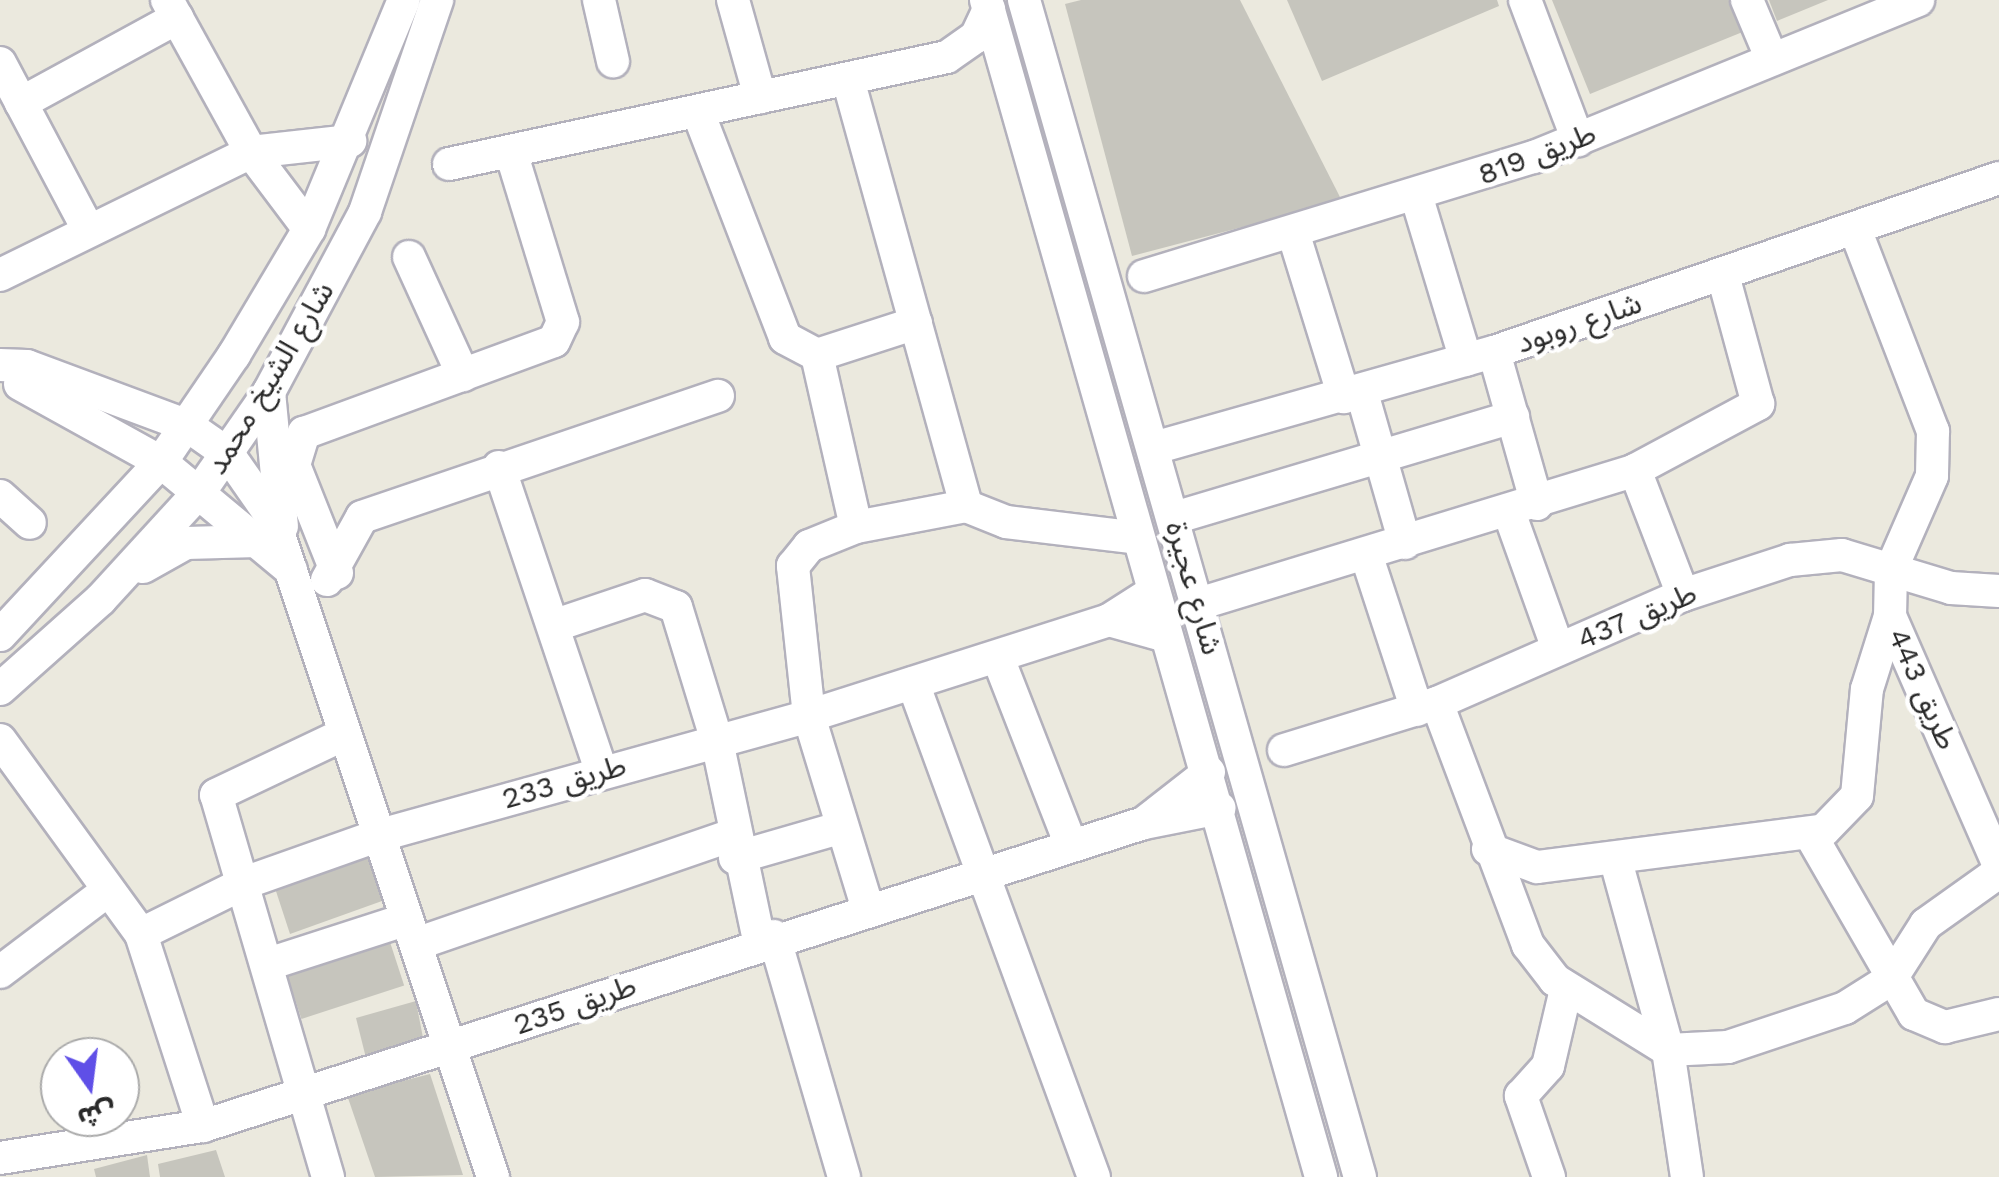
<!DOCTYPE html>
<meta charset="utf-8">
<style>
body{margin:0}
#map{position:relative;width:1999px;height:1177px;overflow:hidden;background:#ebe9de;font-family:"Work Sans","Noto Sans Arabic",sans-serif}
div>[style]{position:absolute}
.building>*{inset:0;background:#c6c5bd;transform-origin:0 0}
.roads{filter:drop-shadow(2px 0 #b3b1bc) drop-shadow(-2px 0 #b3b1bc) drop-shadow(0 2px #b3b1bc) drop-shadow(0 -2px #b3b1bc)}
.minor>*{height:32px;margin:-16px;padding:0 16px;transform-origin:16px;border-radius:16px;background:#fff}
span{translate:-50% -50%;white-space:nowrap;text-align:center;line-height:1.15;-webkit-text-stroke:9px #fff;paint-order:stroke}
.street-label{font-size:30px;color:#2a2a2a}
.north{position:absolute;left:40px;top:1037px;width:100px;height:100px;box-sizing:border-box;background:#fff;border:2px solid #aaa;border-radius:50%;rotate:166deg;font-size:28px;font-weight:700;line-height:40px;text-align:center;color:#2a2a2a}
.north::after{content:'';display:block;margin:auto;width:35px;height:45px;background:#5f4fe7;clip-path:polygon(50% 0,100% 100%,50% 72%,0 100%)}
</style>
<div id="map">
<div class="building">
<i style="clip-path:polygon(1081px 0,1240px 0,1342px 201px,1132px 256px,1065px 4px)"></i>
<i style="clip-path:polygon(1287px 0,1497px 0,1499px 6px,1322px 81px)"></i>
<i style="clip-path:polygon(1552px 0,1733px 0,1745px 31px,1590px 94px)"></i>
<i style="clip-path:polygon(1769px 0,1828px 0,1777px 21px)"></i>
<i style="clip-path:polygon(368px 856px,382px 901px,290px 934px,273px 882px)"></i>
<i style="left:389px;top:939px;width:49px;height:108px;rotate:72deg"></i>
<i style="clip-path:polygon(416px 1001px,423px 1038px,366px 1058px,356px 1018px)"></i>
<i style="clip-path:polygon(430px 1074px,463px 1175px,375px 1177px,347px 1095px)"></i>
<i style="clip-path:polygon(216px 1150px,225px 1177px,160px 1177px,158px 1164px)"></i>
<i style="clip-path:polygon(147px 1155px,150px 1177px,96px 1177px,94px 1169px)"></i>
</div>
<div class="roads">
<div class="minor">
<i style="left:599px;top:0;width:63px;rotate:77.1deg"></i>
<i style="left:733px;top:0;width:101px;rotate:74.4deg"></i>
<i style="left:986px;top:0;width:1224px;rotate:74.11deg"></i>
<i style="left:1024px;top:0;width:1224px;rotate:74.07deg"></i>
<i style="left:1525px;top:0;width:150px;rotate:69.3deg"></i>
<i style="left:1747px;top:0;width:62px;rotate:67.2deg"></i>
<i style="left:0;top:63px;width:186px;rotate:62.1deg"></i>
<i style="left:849px;top:83px;width:439px;rotate:74.5deg"></i>
<i style="left:21px;top:103px;width:178px;rotate:-28.6deg"></i>
<i style="left:698px;top:112px;width:242px;rotate:68.9deg"></i>
<i style="left:785px;top:338px;width:36px;rotate:28deg"></i>
<i style="left:817px;top:355px;width:104px;rotate:-17.9deg"></i>
<i style="left:449px;top:164px;width:509px;rotate:-12.13deg"></i>
<i style="left:947px;top:57px;width:35px;rotate:-35deg"></i>
<i style="left:976px;top:37px;width:31px;rotate:-65deg"></i>
<i style="left:1417px;top:198px;width:169px;rotate:73.2deg"></i>
<i style="left:309px;top:229px;width:96px;rotate:-127deg"></i>
<i style="left:251px;top:152px;width:100px;rotate:-6.3deg"></i>
<i style="left:1855px;top:229px;width:217px;rotate:68.9deg"></i>
<i style="left:1933px;top:431px;width:45px;rotate:91.3deg"></i>
<i style="left:1932px;top:476px;width:103px;rotate:113.6deg"></i>
<i style="left:1891px;top:570px;width:46px;rotate:91.2deg"></i>
<i style="left:1890px;top:616px;width:272px;rotate:66.4deg"></i>
<i style="left:1293px;top:232px;width:173px;rotate:72.8deg"></i>
<i style="left:409px;top:257px;width:130px;rotate:65.4deg"></i>
<i style="left:0;top:275px;width:280px;rotate:-26.1deg"></i>
<i style="left:251px;top:152px;width:174px;rotate:-118.9deg"></i>
<i style="left:1144px;top:276px;width:408px;rotate:-17deg"></i>
<i style="left:1534px;top:157px;width:415px;rotate:-22.2deg"></i>
<i style="left:1494px;top:352px;width:158px;rotate:74.2deg"></i>
<i style="left:817px;top:355px;width:176px;rotate:77.2deg"></i>
<i style="left:0;top:365px;width:27px;rotate:2deg"></i>
<i style="left:27px;top:366px;width:172px;rotate:20.4deg"></i>
<i style="left:188px;top:426px;width:49px;rotate:35deg"></i>
<i style="left:228px;top:454px;width:80px;rotate:55.1deg"></i>
<i style="left:274px;top:520px;width:693px;rotate:71.57deg"></i>
<i style="left:20px;top:384px;width:161px;rotate:29deg"></i>
<i style="left:161px;top:462px;width:169px;rotate:39.7deg"></i>
<i style="left:269px;top:392px;width:135px;rotate:84.5deg"></i>
<i style="left:1362px;top:393px;width:156px;rotate:74deg"></i>
<i style="left:1154px;top:448px;width:353px;rotate:-15.8deg"></i>
<i style="left:1494px;top:352px;width:534px;rotate:-19.01deg"></i>
<i style="left:499px;top:467px;width:320px;rotate:71.4deg"></i>
<i style="left:0;top:496px;width:40px;rotate:42deg"></i>
<i style="left:1509px;top:512px;width:145px;rotate:70.3deg"></i>
<i style="left:1174px;top:518px;width:354px;rotate:-16.6deg"></i>
<i style="left:1366px;top:554px;width:164px;rotate:71.9deg"></i>
<i style="left:143px;top:567px;width:49px;rotate:-29.2deg"></i>
<i style="left:186px;top:543px;width:72px;rotate:-1.6deg"></i>
<i style="left:337px;top:573px;width:116px;rotate:-111.7deg"></i>
<i style="left:294px;top:465px;width:34px;rotate:-73deg"></i>
<i style="left:304px;top:433px;width:266px;rotate:-20.2deg"></i>
<i style="left:554px;top:341px;width:21px;rotate:-65deg"></i>
<i style="left:563px;top:322px;width:178px;rotate:-107deg"></i>
<i style="left:327px;top:580px;width:72px;rotate:-60.9deg"></i>
<i style="left:362px;top:517px;width:376px;rotate:-18.8deg"></i>
<i style="left:1153px;top:592px;width:52px;rotate:147.5deg"></i>
<i style="left:1109px;top:620px;width:59px;rotate:15.7deg"></i>
<i style="left:1683px;top:595px;width:134px;rotate:-111deg"></i>
<i style="left:1635px;top:470px;width:140px;rotate:-28.2deg"></i>
<i style="left:1758px;top:404px;width:134px;rotate:-105.2deg"></i>
<i style="left:1198px;top:604px;width:457px;rotate:-17deg"></i>
<i style="left:559px;top:624px;width:91px;rotate:-18.6deg"></i>
<i style="left:645px;top:595px;width:33px;rotate:21deg"></i>
<i style="left:676px;top:607px;width:140px;rotate:73deg"></i>
<i style="left:717px;top:741px;width:204px;rotate:78.1deg"></i>
<i style="left:0;top:635px;width:236px;rotate:-47.1deg"></i>
<i style="left:161px;top:462px;width:130px;rotate:-55.7deg"></i>
<i style="left:234px;top:355px;width:147px;rotate:-59.2deg"></i>
<i style="left:309px;top:229px;width:248px;rotate:-67.5deg"></i>
<i style="left:998px;top:658px;width:201px;rotate:68.7deg"></i>
<i style="left:913px;top:683px;width:526px;rotate:69.88deg"></i>
<i style="left:0;top:689px;width:135px;rotate:-41.7deg"></i>
<i style="left:101px;top:599px;width:148px;rotate:-47.5deg"></i>
<i style="left:201px;top:490px;width:119px;rotate:-55.2deg"></i>
<i style="left:269px;top:392px;width:204px;rotate:-61.9deg"></i>
<i style="left:365px;top:212px;width:224px;rotate:-71.2deg"></i>
<i style="left:1437px;top:703px;width:259px;rotate:69.4deg"></i>
<i style="left:1528px;top:945px;width:44px;rotate:52.4deg"></i>
<i style="left:1555px;top:980px;width:133px;rotate:31.8deg"></i>
<i style="left:1668px;top:1050px;width:60px;rotate:-2.9deg"></i>
<i style="left:1728px;top:1047px;width:123px;rotate:-18.4deg"></i>
<i style="left:1845px;top:1008px;width:54px;rotate:-32.2deg"></i>
<i style="left:1891px;top:979px;width:65px;rotate:-57.5deg"></i>
<i style="left:1926px;top:924px;width:90px;rotate:-35.5deg"></i>
<i style="left:0;top:740px;width:240px;rotate:54deg"></i>
<i style="left:141px;top:934px;width:202px;rotate:72.1deg"></i>
<i style="left:1284px;top:750px;width:160px;rotate:-17.1deg"></i>
<i style="left:1437px;top:703px;width:269px;rotate:-23.7deg"></i>
<i style="left:1683px;top:595px;width:113px;rotate:-18.1deg"></i>
<i style="left:1790px;top:560px;width:52px;rotate:-5.5deg"></i>
<i style="left:1842px;top:555px;width:114px;rotate:16.8deg"></i>
<i style="left:1951px;top:588px;width:48px;rotate:3.6deg"></i>
<i style="left:1209px;top:772px;width:83px;rotate:141.9deg"></i>
<i style="left:1144px;top:823px;width:77px;rotate:-11.2deg"></i>
<i style="left:1810px;top:834px;width:208px;rotate:60deg"></i>
<i style="left:1914px;top:1014px;width:34px;rotate:23deg"></i>
<i style="left:1945px;top:1027px;width:56px;rotate:-13.5deg"></i>
<i style="left:1488px;top:849px;width:52px;rotate:20.2deg"></i>
<i style="left:1537px;top:867px;width:289px;rotate:-7.3deg"></i>
<i style="left:1824px;top:830px;width:47px;rotate:-45.9deg"></i>
<i style="left:1857px;top:796px;width:107px;rotate:-84.7deg"></i>
<i style="left:1867px;top:689px;width:77px;rotate:-72.5deg"></i>
<i style="left:735px;top:858px;width:108px;rotate:-16.1deg"></i>
<i style="left:1616px;top:861px;width:196px;rotate:74.6deg"></i>
<i style="left:1668px;top:1050px;width:128px;rotate:81.5deg"></i>
<i style="left:867px;top:906px;width:199px;rotate:-107deg"></i>
<i style="left:809px;top:716px;width:151px;rotate:-96.1deg"></i>
<i style="left:793px;top:566px;width:26px;rotate:-51deg"></i>
<i style="left:809px;top:546px;width:51px;rotate:-22deg"></i>
<i style="left:856px;top:527px;width:112px;rotate:-10.8deg"></i>
<i style="left:966px;top:506px;width:43px;rotate:21.8deg"></i>
<i style="left:1006px;top:522px;width:133px;rotate:6.9deg"></i>
<i style="left:141px;top:934px;width:115px;rotate:-26.3deg"></i>
<i style="left:244px;top:883px;width:141px;rotate:-19.5deg"></i>
<i style="left:377px;top:836px;width:448px;rotate:-15.5deg"></i>
<i style="left:809px;top:716px;width:315px;rotate:-17.7deg"></i>
<i style="left:774px;top:936px;width:251px;rotate:73.8deg"></i>
<i style="left:416px;top:944px;width:332px;rotate:-19deg"></i>
<i style="left:268px;top:964px;width:146px;rotate:-17.9deg"></i>
<i style="left:0;top:972px;width:129px;rotate:-37.1deg"></i>
<i style="left:0;top:1158px;width:206px;rotate:-9deg"></i>
<i style="left:203px;top:1126px;width:989px;rotate:-17.85deg"></i>
<i style="left:328px;top:1177px;width:398px;rotate:-106.3deg"></i>
<i style="left:216px;top:795px;width:137px;rotate:-25.4deg"></i>
<i style="left:1549px;top:1177px;width:86px;rotate:-109.1deg"></i>
<i style="left:1521px;top:1096px;width:40px;rotate:-48deg"></i>
<i style="left:1548px;top:1066px;width:79px;rotate:-76.8deg"></i>
</div>
</div>
<div class="street-label">
<span style="left:1537px;top:154px;rotate:-21deg">طريق 819</span>
<span style="left:1579px;top:323px;rotate:-19deg">شارع روبود</span>
<span style="left:270px;top:378px;rotate:-59deg">شارع الشيخ محمد</span>
<span style="left:1194px;top:588px;rotate:74deg">شارع عجيرة</span>
<span style="left:1637px;top:616px;rotate:-23deg">طريق 437</span>
<span style="left:1923px;top:689px;rotate:66deg">طريق 443</span>
<span style="left:564px;top:782px;rotate:-16deg">طريق 233</span>
<span style="left:575px;top:1005px;rotate:-19deg">طريق 235</span>
</div>
<div class="north">ش</div>
</div>
